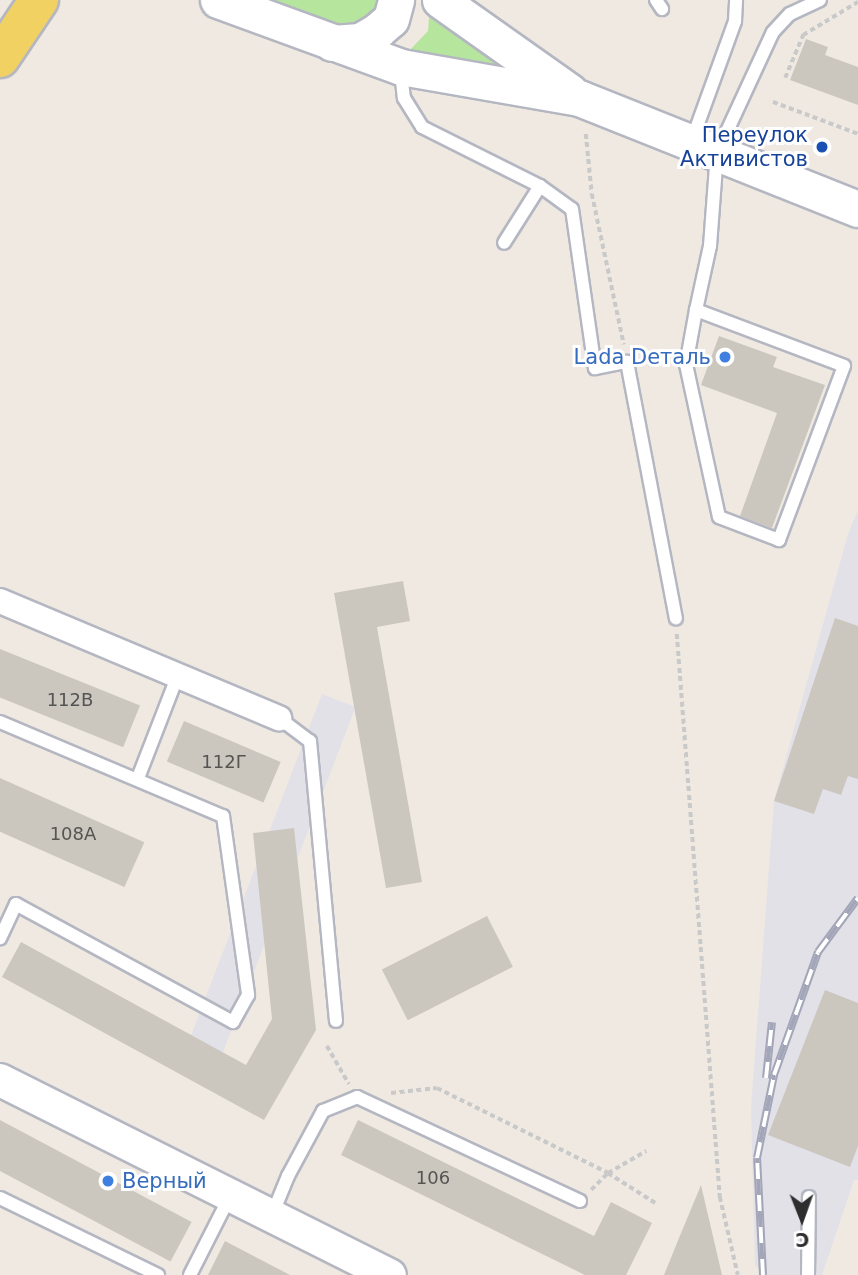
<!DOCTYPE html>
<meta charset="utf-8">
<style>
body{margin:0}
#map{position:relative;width:858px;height:1275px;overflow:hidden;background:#efe9e1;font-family:"DejaVu Sans",sans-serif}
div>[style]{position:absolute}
.industrial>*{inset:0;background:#e3e1e8;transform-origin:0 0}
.green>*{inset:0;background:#b6e59e}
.building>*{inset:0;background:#cbc7bf;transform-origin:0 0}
.path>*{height:3.5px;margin-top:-1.75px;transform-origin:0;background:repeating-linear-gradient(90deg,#c9c9c9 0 5px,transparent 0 8.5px)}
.roads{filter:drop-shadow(2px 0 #b4b7c1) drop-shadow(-2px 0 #b4b7c1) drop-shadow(0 2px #b4b7c1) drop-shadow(0 -2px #b4b7c1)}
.service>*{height:12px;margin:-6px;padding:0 6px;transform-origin:6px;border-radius:6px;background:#fff}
.minor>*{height:24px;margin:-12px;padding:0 12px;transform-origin:12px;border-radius:12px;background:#fff}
.tertiary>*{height:32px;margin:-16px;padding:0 16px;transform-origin:16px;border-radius:16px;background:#fff}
.secondary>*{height:35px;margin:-17.5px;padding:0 17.5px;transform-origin:17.5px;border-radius:17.5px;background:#fff}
.primary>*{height:38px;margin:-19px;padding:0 19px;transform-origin:19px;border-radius:19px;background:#f2d163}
.rail>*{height:8px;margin-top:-4px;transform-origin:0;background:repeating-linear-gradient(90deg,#fff 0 16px,#a3a6b8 0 32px);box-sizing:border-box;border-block:2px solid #a3a6b8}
.dots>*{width:19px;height:19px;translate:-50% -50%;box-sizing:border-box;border:4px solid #fff;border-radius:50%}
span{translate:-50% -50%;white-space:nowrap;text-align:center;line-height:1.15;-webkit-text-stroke:6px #fff;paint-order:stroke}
.number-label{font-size:18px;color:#555452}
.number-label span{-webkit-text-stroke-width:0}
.transit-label{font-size:21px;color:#164399}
.right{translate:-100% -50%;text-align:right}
.shop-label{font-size:21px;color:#366cbe}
.left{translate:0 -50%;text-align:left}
.north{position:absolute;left:767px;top:1184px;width:70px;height:70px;-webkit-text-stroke:5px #fff;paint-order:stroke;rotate:179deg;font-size:19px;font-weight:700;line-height:28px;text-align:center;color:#2e2e2e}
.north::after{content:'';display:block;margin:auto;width:24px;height:32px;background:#2e2e2e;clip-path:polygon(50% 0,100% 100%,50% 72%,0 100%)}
</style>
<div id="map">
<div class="industrial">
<i style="clip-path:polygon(858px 510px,858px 1180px,854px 1180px,822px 1275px,764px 1275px,755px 1265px,751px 1107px,774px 801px,848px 534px)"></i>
<i style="left:322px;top:694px;width:36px;height:392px;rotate:21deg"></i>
</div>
<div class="green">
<i style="clip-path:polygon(258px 0,380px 0,376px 16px,356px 30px,332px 29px)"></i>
<i style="clip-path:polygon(430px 4px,506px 66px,409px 51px,428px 31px)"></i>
</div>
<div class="building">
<i style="clip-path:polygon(806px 39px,828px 47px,825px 55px,858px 67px,858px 105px,790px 80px)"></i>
<i style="clip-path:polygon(719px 336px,777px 357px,773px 367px,825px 385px,772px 528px,740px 516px,777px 413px,701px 385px)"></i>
<i style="clip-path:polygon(403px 581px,410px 621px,377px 627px,422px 882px,386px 888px,334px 593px)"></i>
<i style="clip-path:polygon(835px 618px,858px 626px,858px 779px,848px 776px,841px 795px,823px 789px,814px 814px,774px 801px)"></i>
<i style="left:0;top:649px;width:151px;height:45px;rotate:22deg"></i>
<i style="left:184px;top:721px;width:105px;height:44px;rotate:23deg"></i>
<i style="left:0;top:778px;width:158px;height:49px;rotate:24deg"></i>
<i style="clip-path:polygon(294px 828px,316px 1030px,264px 1120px,2px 977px,21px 942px,246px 1065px,272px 1019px,253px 833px)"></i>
<i style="left:487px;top:916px;width:57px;height:118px;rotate:63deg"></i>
<i style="clip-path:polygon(825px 990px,858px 1003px,858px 1146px,850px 1167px,768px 1135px)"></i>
<i style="left:0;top:1120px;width:217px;height:45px;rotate:28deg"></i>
<i style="clip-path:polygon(358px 1120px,594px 1236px,611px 1202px,652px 1223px,626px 1275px,585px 1275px,341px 1155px)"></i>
<i style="clip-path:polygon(701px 1185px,722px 1275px,664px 1275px,679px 1238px)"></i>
<i style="clip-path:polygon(225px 1241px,290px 1275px,208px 1275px)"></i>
</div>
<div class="path">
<i style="left:785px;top:78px;width:47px;rotate:-67.3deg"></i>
<i style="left:803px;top:35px;width:64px;rotate:-31deg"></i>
<i style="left:773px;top:102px;width:91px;rotate:20.6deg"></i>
<i style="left:586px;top:134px;width:60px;rotate:84.3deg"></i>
<i style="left:592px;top:194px;width:154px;rotate:78deg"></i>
<i style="left:677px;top:634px;width:565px;rotate:85.63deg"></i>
<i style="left:720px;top:1197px;width:80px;rotate:77deg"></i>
<i style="left:327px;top:1046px;width:44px;rotate:59.9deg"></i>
<i style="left:391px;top:1093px;width:46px;rotate:-6.2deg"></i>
<i style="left:437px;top:1088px;width:191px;rotate:26.4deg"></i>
<i style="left:608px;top:1173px;width:44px;rotate:-30.1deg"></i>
<i style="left:591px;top:1190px;width:24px;rotate:-45deg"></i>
<i style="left:608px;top:1173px;width:58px;rotate:32.3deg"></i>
</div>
<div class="roads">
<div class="service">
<i style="left:656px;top:0;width:11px;rotate:56deg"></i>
<i style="left:401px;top:71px;width:27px;rotate:84deg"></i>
<i style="left:404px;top:98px;width:34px;rotate:58deg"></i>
<i style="left:422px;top:127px;width:132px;rotate:26.6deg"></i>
<i style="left:540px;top:186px;width:67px;rotate:122.3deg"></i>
<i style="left:692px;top:140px;width:127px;rotate:-70.1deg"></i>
<i style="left:735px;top:21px;width:21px;rotate:-87deg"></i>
<i style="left:540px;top:186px;width:39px;rotate:36deg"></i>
<i style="left:572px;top:209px;width:161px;rotate:81.8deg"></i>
<i style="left:595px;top:368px;width:33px;rotate:-11deg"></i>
<i style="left:627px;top:362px;width:261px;rotate:79.2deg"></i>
<i style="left:696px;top:310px;width:158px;rotate:20.7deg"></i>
<i style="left:844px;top:366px;width:186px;rotate:110.5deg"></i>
<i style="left:779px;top:540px;width:64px;rotate:-159deg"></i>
<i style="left:719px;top:517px;width:156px;rotate:-102.2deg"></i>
<i style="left:686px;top:365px;width:56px;rotate:-79.7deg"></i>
<i style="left:696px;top:310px;width:66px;rotate:-77.7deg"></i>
<i style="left:710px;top:246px;width:93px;rotate:-85.7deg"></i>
<i style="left:717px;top:153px;width:133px;rotate:-65.2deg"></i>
<i style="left:773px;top:32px;width:25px;rotate:-47deg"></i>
<i style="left:790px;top:14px;width:33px;rotate:-25deg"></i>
<i style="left:279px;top:718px;width:39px;rotate:37deg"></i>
<i style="left:310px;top:741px;width:281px;rotate:84.7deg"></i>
<i style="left:0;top:722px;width:242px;rotate:22.9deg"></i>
<i style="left:223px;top:816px;width:181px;rotate:82deg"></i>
<i style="left:248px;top:995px;width:31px;rotate:119deg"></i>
<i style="left:233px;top:1022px;width:247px;rotate:-151.5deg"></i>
<i style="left:16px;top:904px;width:38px;rotate:115deg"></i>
<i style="left:138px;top:778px;width:110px;rotate:-68.8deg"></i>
<i style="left:0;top:1198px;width:176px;rotate:26deg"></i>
<i style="left:272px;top:1215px;width:42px;rotate:-67.7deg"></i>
<i style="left:288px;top:1176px;width:74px;rotate:-61.7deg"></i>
<i style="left:323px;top:1111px;width:37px;rotate:-22deg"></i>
<i style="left:357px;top:1097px;width:246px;rotate:25deg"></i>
<i style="left:190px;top:1275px;width:89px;rotate:-63.1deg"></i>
<i style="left:808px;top:1275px;width:78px;rotate:-89.3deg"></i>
</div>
<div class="minor">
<i style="left:0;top:601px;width:303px;rotate:22.8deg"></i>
</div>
<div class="tertiary">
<i style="left:0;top:1080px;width:436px;rotate:26.6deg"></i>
</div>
<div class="secondary">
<i style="left:218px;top:0;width:195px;rotate:20.1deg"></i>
<i style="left:401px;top:67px;width:181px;rotate:9.9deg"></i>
<i style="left:579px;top:98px;width:300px;rotate:21.7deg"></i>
<i style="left:440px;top:0;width:159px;rotate:35.3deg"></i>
<i style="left:332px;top:43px;width:28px;rotate:-4deg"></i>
<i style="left:360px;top:41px;width:20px;rotate:-30deg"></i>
<i style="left:377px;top:31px;width:18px;rotate:-41deg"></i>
<i style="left:391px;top:19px;width:20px;rotate:-75deg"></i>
</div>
<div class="primary">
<i style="left:0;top:58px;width:70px;rotate:-56.1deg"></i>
</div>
</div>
<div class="rail">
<i style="left:766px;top:1078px;width:56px;rotate:-83.9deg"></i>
<i style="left:763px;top:1275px;width:117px;rotate:-92.9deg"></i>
<i style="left:757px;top:1158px;width:85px;rotate:-78.4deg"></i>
<i style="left:774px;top:1075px;width:131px;rotate:-70.3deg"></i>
<i style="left:818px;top:952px;width:67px;rotate:-53.5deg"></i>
</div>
<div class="dots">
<i style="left:822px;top:147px;background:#1a4fb4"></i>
<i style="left:725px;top:357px;background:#3f7fe0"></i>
<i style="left:108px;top:1181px;background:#3f7fe0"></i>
</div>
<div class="number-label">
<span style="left:70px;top:700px">112В</span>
<span style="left:224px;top:762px">112Г</span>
<span style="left:73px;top:834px">108А</span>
<span style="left:433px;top:1178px">106</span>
</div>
<div class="transit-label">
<span class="right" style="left:808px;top:147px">Переулок<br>Активистов</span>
</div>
<div class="shop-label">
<span class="right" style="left:711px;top:357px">Lada Dеталь</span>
<span class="left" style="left:122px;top:1181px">Верный</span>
</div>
<div class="north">С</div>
</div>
